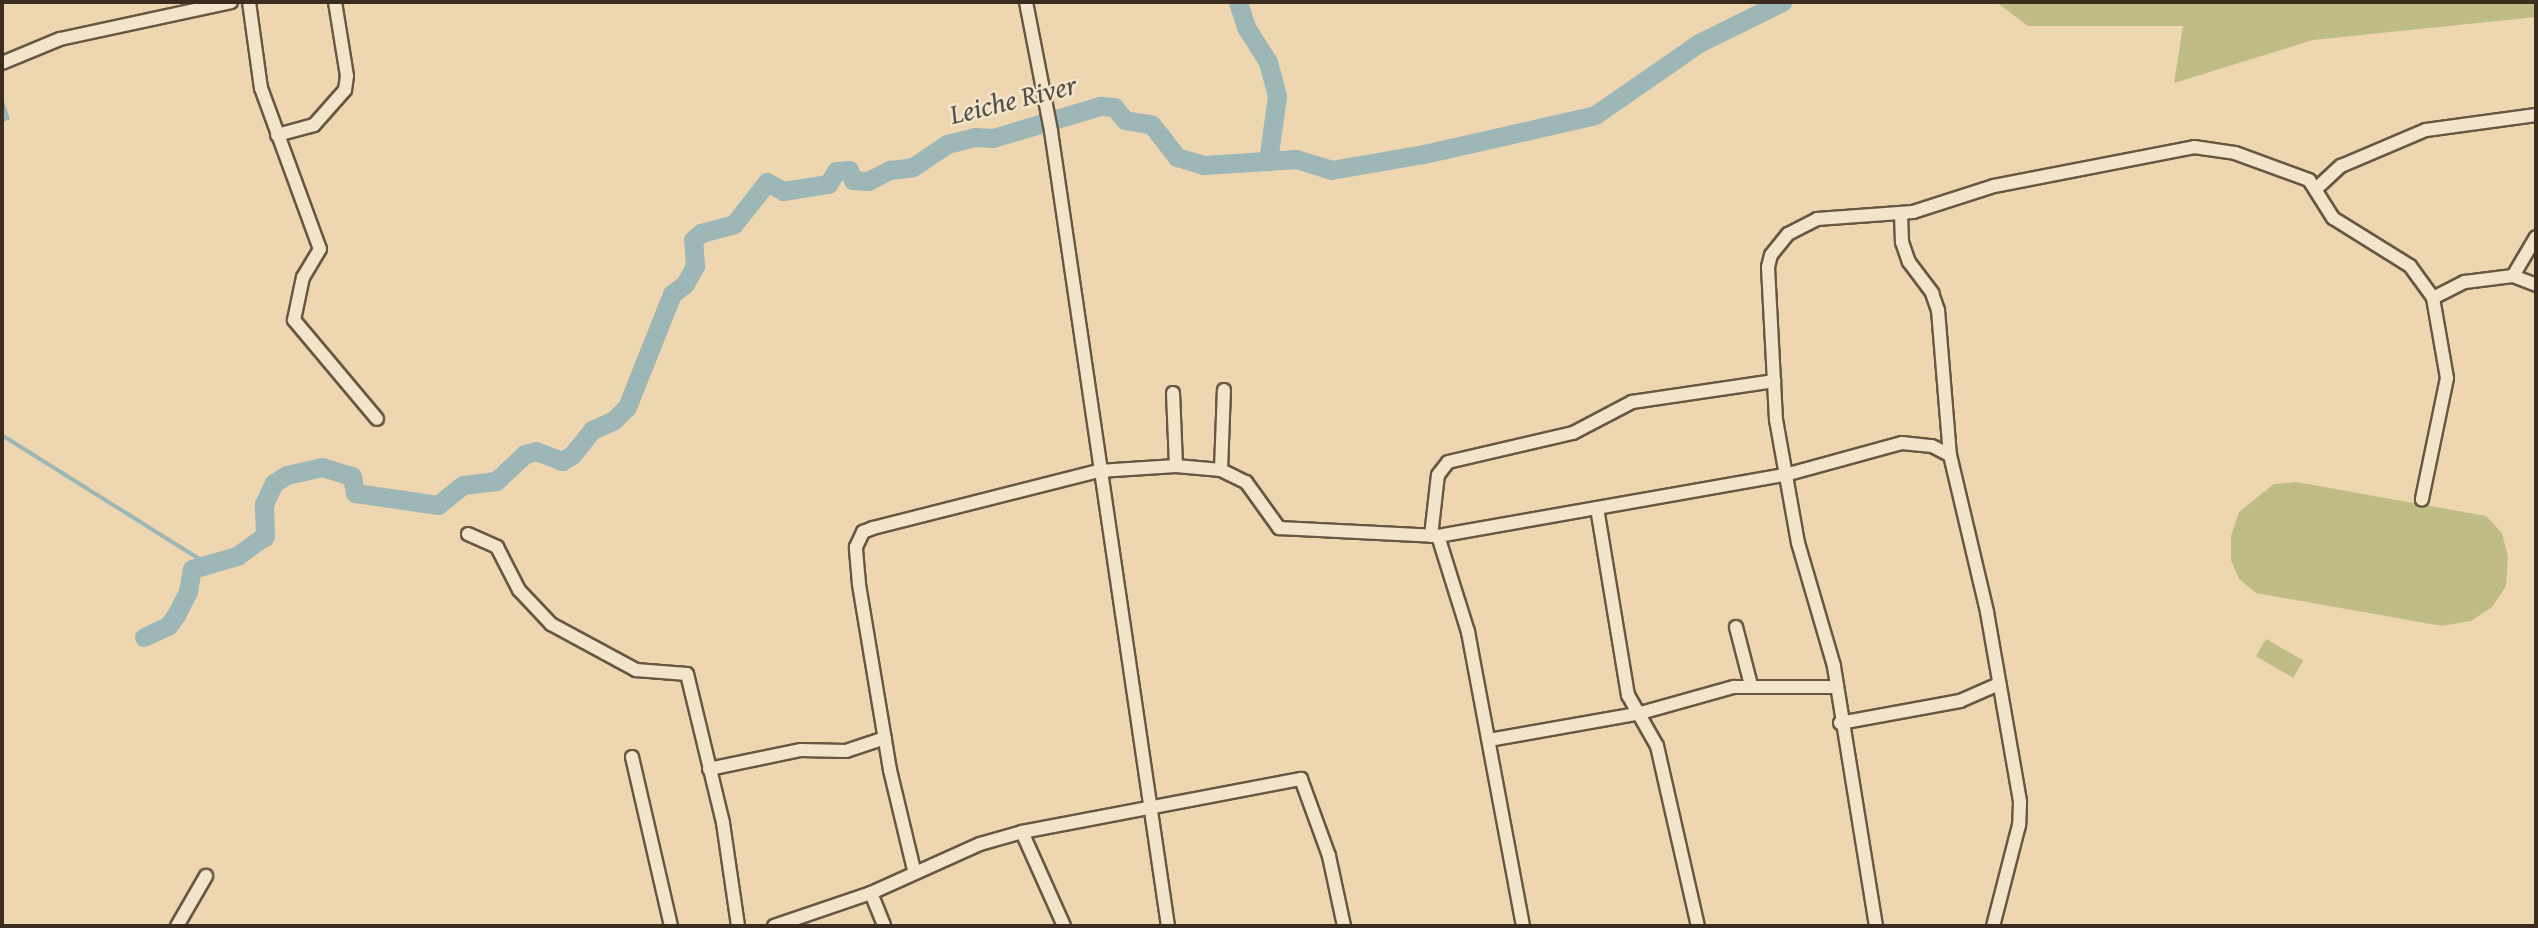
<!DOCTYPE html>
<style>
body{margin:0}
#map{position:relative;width:2538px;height:928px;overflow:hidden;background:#edd6b0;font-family:"Gentium Book Plus",serif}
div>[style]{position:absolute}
.green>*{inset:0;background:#bfbc86;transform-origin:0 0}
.stream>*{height:3.5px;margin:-1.75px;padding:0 1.75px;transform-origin:1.75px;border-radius:1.75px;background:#9db6b6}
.river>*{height:19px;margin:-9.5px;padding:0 9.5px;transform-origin:9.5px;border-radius:9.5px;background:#9db6b6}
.roads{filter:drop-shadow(2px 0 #675743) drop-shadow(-2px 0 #675743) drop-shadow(0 2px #675743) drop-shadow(0 -2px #675743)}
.street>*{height:12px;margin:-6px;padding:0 6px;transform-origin:6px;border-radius:6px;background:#f3e4cc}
span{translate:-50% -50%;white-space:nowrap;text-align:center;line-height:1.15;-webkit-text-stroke:5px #f3e4cc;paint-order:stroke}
.water-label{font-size:28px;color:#534f45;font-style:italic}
.frame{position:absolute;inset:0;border:4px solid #3a2d1f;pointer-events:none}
</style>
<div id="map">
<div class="green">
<i style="clip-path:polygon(1996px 2px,2536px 2px,2536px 17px,2313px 40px,2174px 83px,2183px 26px,2028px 26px)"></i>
<i style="clip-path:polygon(2296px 482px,2486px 516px,2502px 533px,2508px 557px,2506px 586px,2492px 607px,2471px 621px,2442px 626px,2256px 593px,2239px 579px,2231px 560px,2231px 536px,2239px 512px,2274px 484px)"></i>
<i style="clip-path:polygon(261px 506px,266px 507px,272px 545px,258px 552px,252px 548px,247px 560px,238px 563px,235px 550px,258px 533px)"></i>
<i style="left:2266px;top:639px;width:43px;height:20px;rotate:30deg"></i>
</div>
<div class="stream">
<i style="left:2px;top:100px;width:19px;rotate:72deg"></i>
<i style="left:8px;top:118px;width:7px;rotate:153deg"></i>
<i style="left:2px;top:435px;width:241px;rotate:32.1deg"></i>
</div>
<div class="river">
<i style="left:1238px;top:2px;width:26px;rotate:72deg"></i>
<i style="left:1246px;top:27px;width:41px;rotate:57.8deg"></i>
<i style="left:1268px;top:62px;width:35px;rotate:75deg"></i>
<i style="left:1277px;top:96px;width:66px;rotate:97.9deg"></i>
<i style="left:144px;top:637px;width:26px;rotate:-25deg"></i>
<i style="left:168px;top:626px;width:14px;rotate:-54deg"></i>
<i style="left:176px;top:615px;width:27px;rotate:-63deg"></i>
<i style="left:188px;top:591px;width:22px;rotate:-80deg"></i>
<i style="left:192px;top:569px;width:47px;rotate:-16.1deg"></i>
<i style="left:237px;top:556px;width:34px;rotate:-36deg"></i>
<i style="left:265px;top:536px;width:32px;rotate:-92deg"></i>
<i style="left:264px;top:504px;width:23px;rotate:-65deg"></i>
<i style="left:274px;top:483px;width:15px;rotate:-32deg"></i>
<i style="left:287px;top:475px;width:36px;rotate:-13deg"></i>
<i style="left:322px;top:467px;width:31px;rotate:17deg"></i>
<i style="left:352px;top:476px;width:17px;rotate:80deg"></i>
<i style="left:355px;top:493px;width:84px;rotate:8.2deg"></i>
<i style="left:438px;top:505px;width:32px;rotate:-39deg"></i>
<i style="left:463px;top:485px;width:33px;rotate:-7deg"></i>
<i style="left:496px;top:481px;width:40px;rotate:-43deg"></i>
<i style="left:525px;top:454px;width:11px;rotate:-15deg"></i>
<i style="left:536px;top:451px;width:28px;rotate:21deg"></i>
<i style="left:562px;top:461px;width:12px;rotate:-31deg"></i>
<i style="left:572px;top:455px;width:32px;rotate:-51deg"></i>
<i style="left:592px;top:430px;width:24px;rotate:-24deg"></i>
<i style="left:614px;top:420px;width:18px;rotate:-45deg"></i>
<i style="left:627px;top:407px;width:122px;rotate:-68.3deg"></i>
<i style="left:672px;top:294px;width:16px;rotate:-38deg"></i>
<i style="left:685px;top:284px;width:21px;rotate:-61deg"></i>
<i style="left:695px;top:266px;width:26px;rotate:-94deg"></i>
<i style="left:693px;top:240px;width:11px;rotate:-41deg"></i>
<i style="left:701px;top:233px;width:34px;rotate:-15deg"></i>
<i style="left:734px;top:224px;width:53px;rotate:-51.8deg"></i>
<i style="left:767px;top:182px;width:18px;rotate:29deg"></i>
<i style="left:783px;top:191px;width:46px;rotate:-8.8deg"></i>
<i style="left:828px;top:184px;width:15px;rotate:-58deg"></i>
<i style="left:836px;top:171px;width:13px;rotate:-4deg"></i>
<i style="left:849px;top:170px;width:11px;rotate:68deg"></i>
<i style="left:853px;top:180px;width:15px;rotate:4deg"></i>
<i style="left:868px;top:181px;width:25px;rotate:-27deg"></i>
<i style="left:890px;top:170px;width:23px;rotate:-7deg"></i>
<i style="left:913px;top:167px;width:41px;rotate:-34.1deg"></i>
<i style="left:947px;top:144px;width:29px;rotate:-14deg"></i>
<i style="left:975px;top:137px;width:18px;rotate:3deg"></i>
<i style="left:993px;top:138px;width:112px;rotate:-16.7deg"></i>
<i style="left:1100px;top:106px;width:14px;rotate:4deg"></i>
<i style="left:1114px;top:107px;width:17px;rotate:50deg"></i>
<i style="left:1125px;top:120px;width:27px;rotate:10deg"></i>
<i style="left:1152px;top:125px;width:41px;rotate:52deg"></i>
<i style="left:1177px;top:157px;width:28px;rotate:17deg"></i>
<i style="left:1204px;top:165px;width:92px;rotate:-3.7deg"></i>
<i style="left:1296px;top:159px;width:37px;rotate:17deg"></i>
<i style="left:1331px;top:170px;width:94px;rotate:-9.8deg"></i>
<i style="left:1424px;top:154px;width:175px;rotate:-12.8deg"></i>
<i style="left:1595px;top:115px;width:126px;rotate:-34.7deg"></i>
<i style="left:1699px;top:43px;width:93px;rotate:-26.3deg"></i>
</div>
<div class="roads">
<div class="street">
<i style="left:249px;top:2px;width:87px;rotate:82.1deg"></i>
<i style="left:261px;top:88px;width:171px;rotate:69.9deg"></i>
<i style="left:320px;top:249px;width:33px;rotate:121deg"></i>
<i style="left:303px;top:277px;width:44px;rotate:101.8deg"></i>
<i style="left:294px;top:320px;width:129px;rotate:50deg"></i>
<i style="left:1026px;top:2px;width:131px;rotate:79deg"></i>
<i style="left:1051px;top:131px;width:804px;rotate:81.63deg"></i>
<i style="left:2px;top:63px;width:63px;rotate:-22.5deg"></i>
<i style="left:60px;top:39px;width:175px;rotate:-12.2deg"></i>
<i style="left:277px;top:135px;width:38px;rotate:-15deg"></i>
<i style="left:314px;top:125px;width:47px;rotate:-48.5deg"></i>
<i style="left:345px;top:90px;width:14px;rotate:-82deg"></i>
<i style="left:347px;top:76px;width:75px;rotate:-99.2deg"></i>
<i style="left:2317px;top:188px;width:33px;rotate:-43deg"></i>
<i style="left:2341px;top:166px;width:92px;rotate:-23deg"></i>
<i style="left:2426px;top:130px;width:111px;rotate:-7.8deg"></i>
<i style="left:1901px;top:214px;width:28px;rotate:88deg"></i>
<i style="left:1902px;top:242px;width:21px;rotate:71deg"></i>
<i style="left:1909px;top:262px;width:39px;rotate:53deg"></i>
<i style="left:1932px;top:293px;width:18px;rotate:71deg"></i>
<i style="left:1938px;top:310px;width:145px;rotate:85.3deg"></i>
<i style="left:1950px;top:455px;width:161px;rotate:76.7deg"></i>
<i style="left:1987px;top:612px;width:193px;rotate:80.1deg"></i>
<i style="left:2020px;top:802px;width:23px;rotate:92deg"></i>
<i style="left:2019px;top:825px;width:104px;rotate:104.4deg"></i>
<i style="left:2513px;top:276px;width:25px;rotate:21deg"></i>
<i style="left:2433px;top:298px;width:36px;rotate:-27deg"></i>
<i style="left:2465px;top:282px;width:48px;rotate:-7.1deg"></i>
<i style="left:2513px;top:276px;width:45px;rotate:-59.5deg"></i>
<i style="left:1173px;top:393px;width:73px;rotate:87.6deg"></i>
<i style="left:1221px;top:470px;width:80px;rotate:-87.9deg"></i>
<i style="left:1597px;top:508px;width:190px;rotate:80.6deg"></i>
<i style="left:1628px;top:695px;width:59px;rotate:60.4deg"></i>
<i style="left:1657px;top:746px;width:185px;rotate:77.2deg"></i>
<i style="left:468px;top:534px;width:32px;rotate:24deg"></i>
<i style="left:497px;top:547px;width:48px;rotate:62.9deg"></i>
<i style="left:519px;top:590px;width:47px;rotate:46.7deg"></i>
<i style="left:551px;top:624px;width:97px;rotate:28.4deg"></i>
<i style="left:636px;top:670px;width:51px;rotate:4.5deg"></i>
<i style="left:687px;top:674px;width:153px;rotate:76.4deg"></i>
<i style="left:723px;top:823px;width:104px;rotate:81.7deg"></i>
<i style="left:1431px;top:536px;width:61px;rotate:-83.5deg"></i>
<i style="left:1438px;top:475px;width:16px;rotate:-52deg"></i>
<i style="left:1448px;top:462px;width:128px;rotate:-13.1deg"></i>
<i style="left:1573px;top:433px;width:67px;rotate:-27.7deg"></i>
<i style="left:1632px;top:402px;width:144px;rotate:-8.4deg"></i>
<i style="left:1438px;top:536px;width:101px;rotate:72.6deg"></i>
<i style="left:1468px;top:632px;width:299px;rotate:79.4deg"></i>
<i style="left:1736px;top:627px;width:60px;rotate:75.5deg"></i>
<i style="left:1840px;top:723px;width:122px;rotate:-10.4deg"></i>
<i style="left:1960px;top:701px;width:43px;rotate:-23.6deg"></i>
<i style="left:1489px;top:740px;width:150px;rotate:-10deg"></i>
<i style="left:1637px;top:714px;width:101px;rotate:-15.6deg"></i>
<i style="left:1734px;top:687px;width:103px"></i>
<i style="left:632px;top:757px;width:173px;rotate:77deg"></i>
<i style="left:709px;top:769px;width:94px;rotate:-11.7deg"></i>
<i style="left:801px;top:750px;width:45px;rotate:1.3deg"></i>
<i style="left:846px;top:751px;width:41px;rotate:-18.4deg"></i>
<i style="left:1022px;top:832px;width:103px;rotate:65.9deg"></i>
<i style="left:914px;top:870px;width:103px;rotate:-103.5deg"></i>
<i style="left:890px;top:770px;width:189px;rotate:-99.5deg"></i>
<i style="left:859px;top:584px;width:37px;rotate:-95deg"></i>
<i style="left:856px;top:547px;width:17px;rotate:-65deg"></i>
<i style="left:863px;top:532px;width:11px;rotate:-22deg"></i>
<i style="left:873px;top:528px;width:233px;rotate:-14.2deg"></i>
<i style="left:1099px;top:471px;width:77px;rotate:-3.7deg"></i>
<i style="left:1176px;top:466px;width:45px;rotate:5.1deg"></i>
<i style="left:1221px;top:470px;width:28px;rotate:26deg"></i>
<i style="left:1246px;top:482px;width:57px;rotate:54.3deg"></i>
<i style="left:1279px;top:528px;width:159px;rotate:2.9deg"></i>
<i style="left:1438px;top:536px;width:352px;rotate:-10deg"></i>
<i style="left:1785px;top:475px;width:121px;rotate:-15.3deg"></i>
<i style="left:1902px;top:443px;width:30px;rotate:6deg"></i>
<i style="left:1932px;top:446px;width:20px;rotate:27deg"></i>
<i style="left:871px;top:893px;width:35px;rotate:68deg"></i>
<i style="left:177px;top:926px;width:58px;rotate:-59.9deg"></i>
<i style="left:774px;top:926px;width:102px;rotate:-18.8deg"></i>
<i style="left:871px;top:893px;width:120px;rotate:-24.2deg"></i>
<i style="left:980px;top:844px;width:44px;rotate:-15.9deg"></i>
<i style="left:1022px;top:832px;width:284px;rotate:-10.8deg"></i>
<i style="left:1301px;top:779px;width:82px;rotate:70deg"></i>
<i style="left:1329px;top:856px;width:72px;rotate:77.9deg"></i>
<i style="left:1876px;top:926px;width:263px;rotate:-99.2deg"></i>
<i style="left:1834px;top:666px;width:128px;rotate:-106.3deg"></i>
<i style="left:1798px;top:543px;width:125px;rotate:-100.1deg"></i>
<i style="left:1776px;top:420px;width:153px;rotate:-93deg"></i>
<i style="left:1768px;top:267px;width:12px;rotate:-76deg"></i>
<i style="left:1771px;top:255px;width:27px;rotate:-51deg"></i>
<i style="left:1788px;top:234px;width:33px;rotate:-27deg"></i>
<i style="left:1817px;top:219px;width:96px;rotate:-4.2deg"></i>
<i style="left:1913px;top:212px;width:85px;rotate:-17.8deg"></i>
<i style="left:1994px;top:186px;width:204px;rotate:-11deg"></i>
<i style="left:2194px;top:147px;width:41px;rotate:8.3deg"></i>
<i style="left:2235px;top:153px;width:79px;rotate:20deg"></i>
<i style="left:2309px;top:180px;width:45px;rotate:57.7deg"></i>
<i style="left:2333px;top:218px;width:91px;rotate:31.9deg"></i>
<i style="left:2410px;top:266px;width:39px;rotate:54deg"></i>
<i style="left:2433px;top:298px;width:81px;rotate:80.1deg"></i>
<i style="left:2447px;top:378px;width:124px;rotate:101.7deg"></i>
</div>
</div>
<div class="water-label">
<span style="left:1013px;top:99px;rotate:-14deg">Leiche River</span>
</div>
<div class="frame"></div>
</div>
